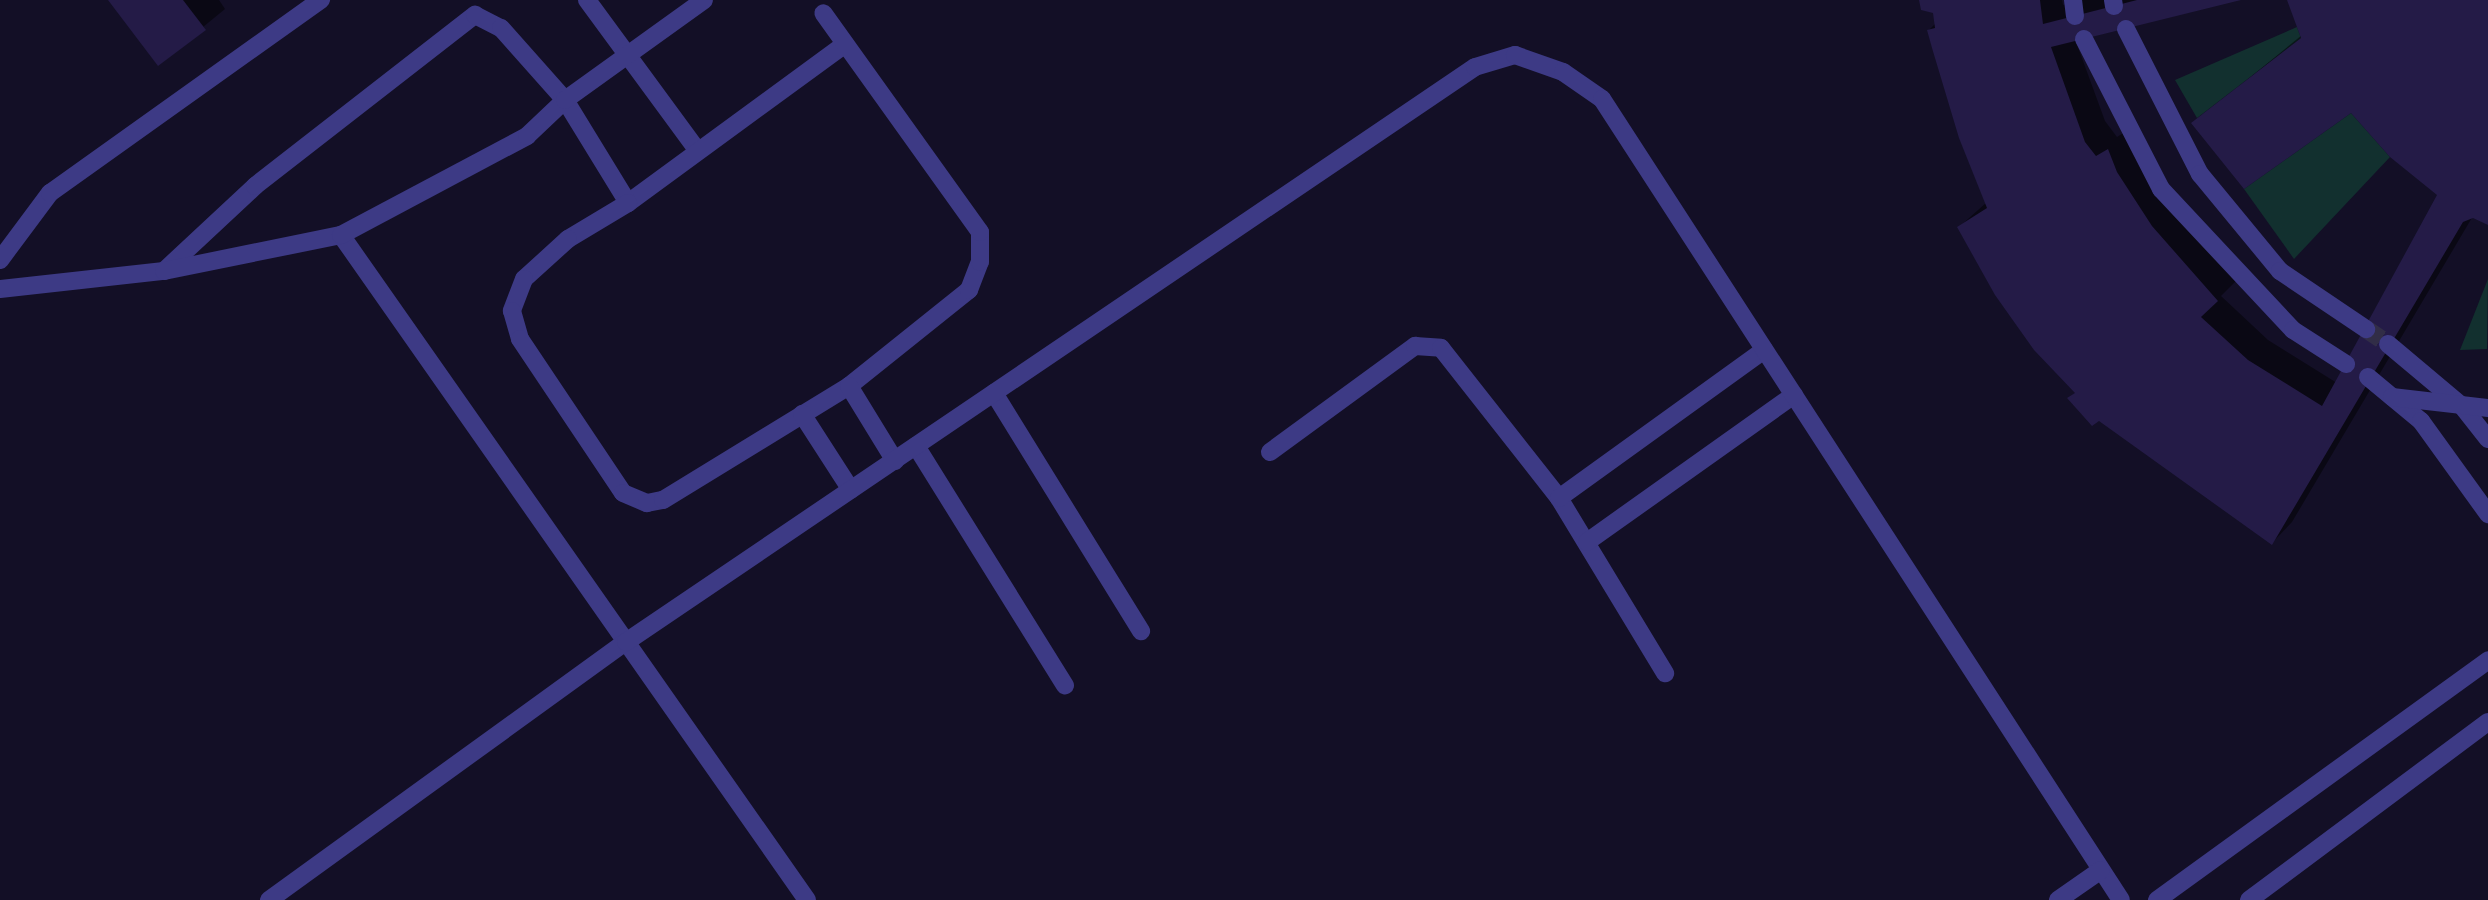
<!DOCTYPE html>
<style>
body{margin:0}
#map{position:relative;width:2488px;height:900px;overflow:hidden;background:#130f26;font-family:"Open Sans",sans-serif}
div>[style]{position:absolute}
.green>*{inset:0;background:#12302f}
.shadow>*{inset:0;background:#0007}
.building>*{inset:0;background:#241b47}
.minor-tunnel>*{height:18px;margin-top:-9px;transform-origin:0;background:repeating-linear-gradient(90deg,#312d47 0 18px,transparent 0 27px)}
.minor>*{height:18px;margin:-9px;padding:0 9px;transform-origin:9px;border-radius:9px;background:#3d3a85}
span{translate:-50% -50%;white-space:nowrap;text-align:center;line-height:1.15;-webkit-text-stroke:5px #130f26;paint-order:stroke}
</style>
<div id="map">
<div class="green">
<i style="clip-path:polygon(2297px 27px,2301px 38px,2197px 118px,2175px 80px)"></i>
<i style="clip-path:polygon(2351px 113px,2390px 157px,2294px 259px,2244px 189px)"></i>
<i style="clip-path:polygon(2488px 279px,2487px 349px,2460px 350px)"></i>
</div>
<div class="shadow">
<i style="clip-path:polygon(110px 0,219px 0,225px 9px,159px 63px)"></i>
<i style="clip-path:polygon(1921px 0,2062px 0,2063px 5px,2082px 0,2237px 0,2075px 39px,2105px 121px,2117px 137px,2128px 130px,2237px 280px,2221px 296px,2268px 340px,2337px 383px,2439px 195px,2351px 111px,2194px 123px,2302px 35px,2290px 0,2488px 0,2488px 223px,2473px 216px,2292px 522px,2272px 543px,2076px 392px,1959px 227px,1987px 202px,1929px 30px,1936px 23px,1935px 11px)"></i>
</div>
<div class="building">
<i style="clip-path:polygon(108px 0,183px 0,206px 30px,158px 66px)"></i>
<i style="clip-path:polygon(1919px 0,2040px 0,2043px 24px,2137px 0,2241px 0,2051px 47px,2085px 142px,2096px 156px,2108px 149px,2117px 172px,2152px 226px,2218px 301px,2201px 317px,2248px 360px,2322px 406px,2437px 195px,2390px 157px,2351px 113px,2244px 189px,2191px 123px,2301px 38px,2287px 0,2488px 0,2488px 225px,2473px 218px,2463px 222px,2272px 545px,2099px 421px,2092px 426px,2067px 398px,2075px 393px,2034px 350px,1995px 295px,1957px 227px,1987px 208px,1959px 138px,1932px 48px,1927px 30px,1935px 28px,1933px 13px,1921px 10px)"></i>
</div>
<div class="minor-tunnel">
<i style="left:2366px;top:329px;width:27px;rotate:34deg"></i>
</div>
<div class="minor">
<i style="left:587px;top:0;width:187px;rotate:53.7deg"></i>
<i style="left:2073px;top:0;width:16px;rotate:83deg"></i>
<i style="left:2113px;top:0;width:6px;rotate:81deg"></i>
<i style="left:2126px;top:29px;width:163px;rotate:63deg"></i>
<i style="left:2200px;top:174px;width:126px;rotate:50.5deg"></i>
<i style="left:2280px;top:271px;width:104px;rotate:34deg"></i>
<i style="left:2084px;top:39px;width:169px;rotate:62.8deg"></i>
<i style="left:2161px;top:189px;width:193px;rotate:46.9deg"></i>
<i style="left:2293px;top:330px;width:63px;rotate:32.7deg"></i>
<i style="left:628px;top:203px;width:269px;rotate:-36.2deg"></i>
<i style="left:341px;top:235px;width:812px;rotate:54.98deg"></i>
<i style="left:0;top:260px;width:84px;rotate:-53.3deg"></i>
<i style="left:50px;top:193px;width:333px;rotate:-35.5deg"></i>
<i style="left:164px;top:271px;width:125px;rotate:-43deg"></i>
<i style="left:255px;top:186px;width:279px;rotate:-37.9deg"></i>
<i style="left:475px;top:15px;width:29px;rotate:27deg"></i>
<i style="left:501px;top:28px;width:96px;rotate:48.4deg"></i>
<i style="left:565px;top:100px;width:121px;rotate:58.5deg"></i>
<i style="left:628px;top:203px;width:70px;rotate:149deg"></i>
<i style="left:568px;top:239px;width:59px;rotate:137.7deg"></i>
<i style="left:524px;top:279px;width:34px;rotate:111deg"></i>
<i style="left:512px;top:311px;width:29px;rotate:74deg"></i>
<i style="left:520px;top:339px;width:185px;rotate:56.2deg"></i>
<i style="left:623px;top:493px;width:26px;rotate:23deg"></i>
<i style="left:647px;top:503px;width:16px;rotate:-11deg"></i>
<i style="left:663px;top:500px;width:218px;rotate:-31.5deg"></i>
<i style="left:849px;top:386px;width:154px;rotate:-38.7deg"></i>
<i style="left:969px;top:290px;width:30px;rotate:-69deg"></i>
<i style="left:980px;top:262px;width:30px;rotate:-90deg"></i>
<i style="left:980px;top:232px;width:269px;rotate:-125.6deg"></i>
<i style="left:0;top:289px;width:165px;rotate:-6.3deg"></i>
<i style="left:164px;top:271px;width:181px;rotate:-11.5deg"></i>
<i style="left:341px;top:235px;width:211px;rotate:-28deg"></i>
<i style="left:527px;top:136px;width:52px;rotate:-43.5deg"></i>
<i style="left:565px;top:100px;width:171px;rotate:-35.7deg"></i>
<i style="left:2388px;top:344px;width:97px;rotate:40deg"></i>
<i style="left:2462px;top:406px;width:42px;rotate:51.8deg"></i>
<i style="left:2368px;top:377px;width:69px;rotate:39.7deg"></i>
<i style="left:2421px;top:421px;width:115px;rotate:54.2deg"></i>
<i style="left:849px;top:386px;width:88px;rotate:58.5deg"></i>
<i style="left:994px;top:393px;width:280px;rotate:58.3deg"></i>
<i style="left:2392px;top:397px;width:97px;rotate:6.5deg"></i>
<i style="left:802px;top:414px;width:90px;rotate:57.2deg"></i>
<i style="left:916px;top:446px;width:282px;rotate:58.1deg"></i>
<i style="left:1270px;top:452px;width:180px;rotate:-36.2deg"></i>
<i style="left:1415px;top:346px;width:26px;rotate:4deg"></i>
<i style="left:1441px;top:348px;width:191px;rotate:51.8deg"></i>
<i style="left:1559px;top:498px;width:205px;rotate:58.8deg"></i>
<i style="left:1559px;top:498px;width:253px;rotate:-35.8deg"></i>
<i style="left:1587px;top:542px;width:254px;rotate:-35.4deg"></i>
<i style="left:269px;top:900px;width:440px;rotate:-35.9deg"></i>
<i style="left:626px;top:642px;width:1025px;rotate:-34.11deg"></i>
<i style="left:1475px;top:67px;width:42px;rotate:-16.7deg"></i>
<i style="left:1515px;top:55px;width:51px;rotate:19.5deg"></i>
<i style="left:1563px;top:72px;width:47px;rotate:34.7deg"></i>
<i style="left:1602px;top:99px;width:954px;rotate:57.06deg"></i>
<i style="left:2058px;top:900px;width:52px;rotate:-34.9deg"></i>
<i style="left:2157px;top:900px;width:409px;rotate:-35.9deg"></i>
<i style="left:2249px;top:900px;width:298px;rotate:-36.7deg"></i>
</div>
</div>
